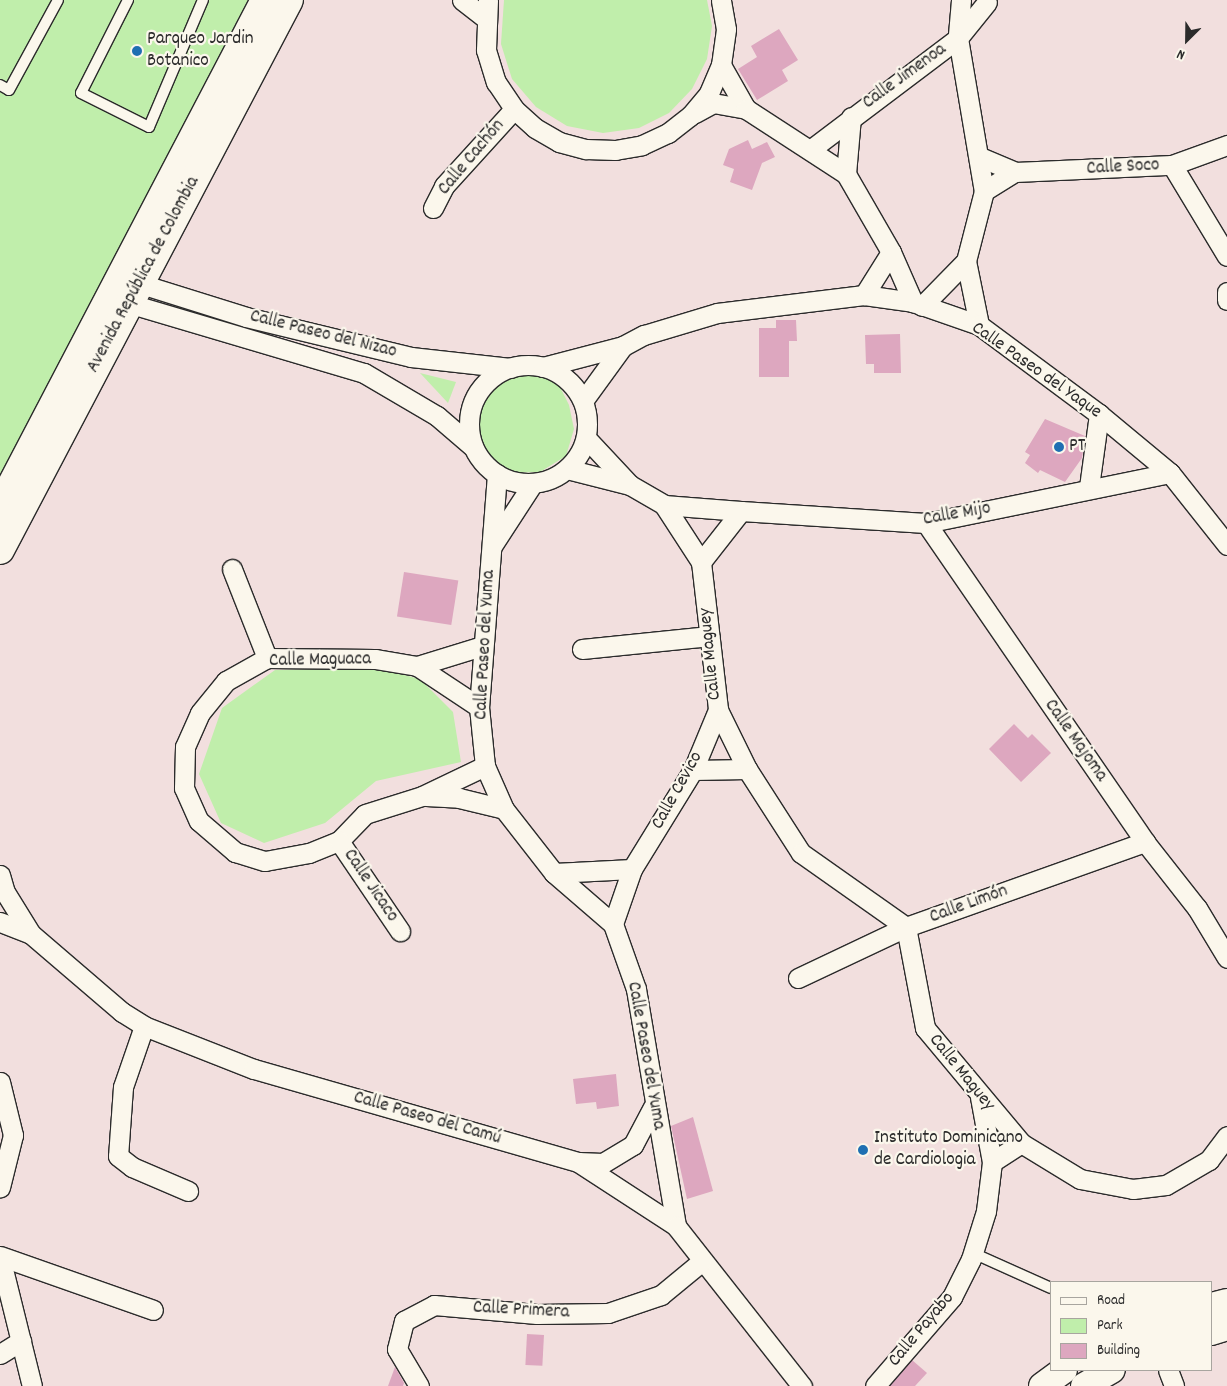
<!DOCTYPE html>
<meta charset="utf-8">
<style>
body{margin:0}
#map{position:relative;width:1227px;height:1386px;overflow:hidden;background:#f2dfde;font-family:Dekko,sans-serif}
div>[style]{position:absolute}
.green>*{inset:0;background:#c0eeab}
.building>*{inset:0;background:#dda7bf;transform-origin:0 0}
.roads{filter:drop-shadow(1px 0 #2b2b2b) drop-shadow(-1px 0 #2b2b2b) drop-shadow(0 1px #2b2b2b) drop-shadow(0 -1px #2b2b2b)}
.service>*{height:10px;margin:-5px;padding:0 5px;transform-origin:5px;border-radius:5px;background:#fbf7ec}
.minor>*{height:19px;margin:-9.5px;padding:0 9.5px;transform-origin:9.5px;border-radius:9.5px;background:#fbf7ec}
.minor>.ring{margin:-9.5px;padding:0;box-sizing:content-box;background:none;border:19px solid #fbf7ec;border-radius:50%}
.secondary>*{height:26px;margin:-13px;padding:0 13px;transform-origin:13px;border-radius:13px;background:#fbf7ec}
.primary>*{height:28px;margin:-14px;padding:0 14px;transform-origin:14px;border-radius:14px;background:#fbf7ec}
.dots>*{width:14px;height:14px;translate:-50% -50%;box-sizing:border-box;border:2px solid #fbf7ec;border-radius:50%}
span{translate:-50% -50%;white-space:nowrap;text-align:center;line-height:1.15;-webkit-text-stroke:4.5px #fbf7ec;paint-order:stroke}
.poi-label{font-size:19px;color:#2b2b2b}
.left{translate:0 -50%;text-align:left}
.street-label{font-size:19px;color:#2b2b2b}
.legend{position:absolute;left:1050px;top:1281px;width:162px;height:90px;box-sizing:border-box;background:#fbf7ec;border:1px solid #a8a59f;margin:0;padding:6px 9px;list-style:none;font-size:15px;color:#2b2b2b}
.legend li{display:flex;align-items:center;gap:10px;height:25px}
.legend b{width:25px;border:1px solid #a8a59f}
.north{position:absolute;left:1162px;top:15px;width:50px;height:50px;-webkit-text-stroke:4px #fbf7ec;paint-order:stroke;rotate:203deg;font-size:14px;font-weight:700;line-height:20px;text-align:center;color:#2b2b2b}
.north::after{content:'';display:block;margin:auto;width:18px;height:22px;background:#2b2b2b;clip-path:polygon(50% 0,100% 100%,50% 72%,0 100%)}
</style>
<div id="map">
<div class="green">
<i style="clip-path:polygon(0 0,248px 0,0 480px)"></i>
<i style="clip-path:polygon(504px 0,707px 0,712px 26px,707px 59px,692px 89px,669px 113px,639px 128px,603px 133px,567px 126px,536px 107px,512px 79px,501px 44px)"></i>
<i style="clip-path:polygon(420px 373px,456px 382px,448px 403px)"></i>
<i style="clip-path:polygon(530px 373px,558px 383px,569px 405px,574px 429px,566px 456px,540px 472px,508px 473px,480px 454px,474px 428px,476px 402px,496px 380px)"></i>
<i style="clip-path:polygon(377px 668px,420px 679px,453px 712px,461px 762px,376px 781px,325px 823px,264px 843px,221px 823px,199px 774px,222px 708px,275px 670px)"></i>
</div>
<div class="building">
<i style="clip-path:polygon(779px 29px,798px 60px,782px 70px,788px 81px,757px 100px,738px 69px,757px 57px,751px 46px)"></i>
<i style="clip-path:polygon(748px 140px,752px 149px,767px 142px,775px 157px,762px 163px,752px 190px,730px 182px,734px 169px,723px 165px,729px 149px)"></i>
<i style="clip-path:polygon(776px 320px,796px 320px,797px 341px,789px 341px,789px 377px,759px 377px,759px 328px,776px 328px)"></i>
<i style="clip-path:polygon(900px 334px,901px 373px,874px 373px,874px 364px,866px 364px,865px 335px)"></i>
<i style="clip-path:polygon(1045px 419px,1085px 436px,1082px 458px,1065px 482px,1040px 470px,1038px 473px,1025px 463px,1030px 455px,1025px 452px)"></i>
<i style="left:404px;top:572px;width:55px;height:45px;rotate:9deg"></i>
<i style="clip-path:polygon(1014px 724px,1028px 738px,1032px 734px,1051px 753px,1021px 782px,989px 749px)"></i>
<i style="clip-path:polygon(616px 1074px,619px 1106px,597px 1109px,596px 1102px,576px 1104px,573px 1079px)"></i>
<i style="clip-path:polygon(693px 1117px,713px 1191px,687px 1199px,671px 1126px)"></i>
<i style="left:527px;top:1334px;width:17px;height:31px;rotate:3deg"></i>
<i style="clip-path:polygon(912px 1360px,927px 1373px,915px 1386px,890px 1386px)"></i>
<i style="clip-path:polygon(395px 1367px,404px 1383px,403px 1386px,388px 1386px)"></i>
</div>
<div class="roads">
<div class="service">
<i style="left:128px;top:0;width:104px;rotate:116.8deg"></i>
<i style="left:81px;top:93px;width:76px;rotate:26.6deg"></i>
<i style="left:149px;top:127px;width:138px;rotate:-67deg"></i>
<i style="left:0;top:85px;width:10px;rotate:29deg"></i>
<i style="left:9px;top:90px;width:102px;rotate:-61.4deg"></i>
<i style="left:973px;top:1253px;width:85px;rotate:24.2deg"></i>
</div>
<div class="minor">
<i style="left:462px;top:0;width:29px;rotate:38deg"></i>
<i style="left:488px;top:0;width:50px;rotate:92.3deg"></i>
<i style="left:486px;top:50px;width:34px;rotate:73deg"></i>
<i style="left:496px;top:82px;width:32px;rotate:56deg"></i>
<i style="left:514px;top:109px;width:28px;rotate:42deg"></i>
<i style="left:535px;top:128px;width:28px;rotate:30deg"></i>
<i style="left:559px;top:142px;width:28px;rotate:15deg"></i>
<i style="left:586px;top:149px;width:29px;rotate:2deg"></i>
<i style="left:615px;top:150px;width:27px;rotate:-10deg"></i>
<i style="left:642px;top:145px;width:29px;rotate:-25deg"></i>
<i style="left:668px;top:133px;width:28px;rotate:-38deg"></i>
<i style="left:690px;top:116px;width:30px;rotate:-50deg"></i>
<i style="left:709px;top:93px;width:30px;rotate:-67deg"></i>
<i style="left:721px;top:65px;width:36px;rotate:-82deg"></i>
<i style="left:726px;top:29px;width:29px;rotate:-100deg"></i>
<i style="left:961px;top:0;width:38px;rotate:95deg"></i>
<i style="left:958px;top:38px;width:155px;rotate:80.4deg"></i>
<i style="left:984px;top:191px;width:72px;rotate:104.4deg"></i>
<i style="left:966px;top:261px;width:65px;rotate:78.5deg"></i>
<i style="left:721px;top:65px;width:51px;rotate:60.4deg"></i>
<i style="left:695px;top:113px;width:21px;rotate:-29deg"></i>
<i style="left:713px;top:103px;width:34px;rotate:10deg"></i>
<i style="left:746px;top:109px;width:119px;rotate:33deg"></i>
<i style="left:846px;top:174px;width:90px;rotate:60deg"></i>
<i style="left:891px;top:252px;width:51px;rotate:122.1deg"></i>
<i style="left:810px;top:150px;width:186px;rotate:-37.1deg"></i>
<i style="left:958px;top:38px;width:46px;rotate:-51.1deg"></i>
<i style="left:980px;top:157px;width:38px;rotate:23deg"></i>
<i style="left:1015px;top:172px;width:157px;rotate:-2.6deg"></i>
<i style="left:1172px;top:165px;width:59px;rotate:-20deg"></i>
<i style="left:1172px;top:165px;width:106px;rotate:58.9deg"></i>
<i style="left:846px;top:174px;width:57px;rotate:-85deg"></i>
<i style="left:984px;top:191px;width:36px;rotate:-32deg"></i>
<i style="left:433px;top:208px;width:25px;rotate:-63deg"></i>
<i style="left:444px;top:186px;width:104px;rotate:-47.7deg"></i>
<i style="left:891px;top:252px;width:55px;rotate:66.3deg"></i>
<i style="left:141px;top:284px;width:110px;rotate:17.4deg"></i>
<i style="left:246px;top:317px;width:170px;rotate:13.6deg"></i>
<i style="left:411px;top:357px;width:100px;rotate:6.3deg"></i>
<i style="left:1227px;top:292px;width:8px;rotate:90deg"></i>
<i style="left:131px;top:304px;width:243px;rotate:16.5deg"></i>
<i style="left:364px;top:373px;width:85px;rotate:30.5deg"></i>
<i style="left:437px;top:416px;width:48px;rotate:40.7deg"></i>
<i style="left:922px;top:306px;width:63px;rotate:-45.6deg"></i>
<i class="ring" style="left:469px;top:365px;width:99px;height:99px"></i>
<i style="left:543px;top:367px;width:83px;rotate:-14.7deg"></i>
<i style="left:623px;top:346px;width:24px;rotate:-28deg"></i>
<i style="left:644px;top:335px;width:76px;rotate:-16.8deg"></i>
<i style="left:717px;top:313px;width:148px;rotate:-7deg"></i>
<i style="left:864px;top:295px;width:49px;rotate:8.1deg"></i>
<i style="left:913px;top:302px;width:70px;rotate:19.2deg"></i>
<i style="left:979px;top:325px;width:149px;rotate:36.6deg"></i>
<i style="left:1099px;top:414px;width:92px;rotate:39.7deg"></i>
<i style="left:1170px;top:473px;width:92px;rotate:51.6deg"></i>
<i style="left:583px;top:401px;width:68px;rotate:-54deg"></i>
<i style="left:586px;top:438px;width:64px;rotate:46.9deg"></i>
<i style="left:567px;top:469px;width:65px;rotate:14.3deg"></i>
<i style="left:630px;top:485px;width:39px;rotate:30deg"></i>
<i style="left:664px;top:505px;width:77px;rotate:4.5deg"></i>
<i style="left:741px;top:511px;width:65px;rotate:128.1deg"></i>
<i style="left:701px;top:562px;width:149px;rotate:83.4deg"></i>
<i style="left:718px;top:710px;width:66px;rotate:63.8deg"></i>
<i style="left:747px;top:769px;width:100px;rotate:57.3deg"></i>
<i style="left:801px;top:853px;width:128px;rotate:35.2deg"></i>
<i style="left:906px;top:927px;width:103px;rotate:79.3deg"></i>
<i style="left:925px;top:1028px;width:150px;rotate:50.1deg"></i>
<i style="left:1021px;top:1143px;width:69px;rotate:31.4deg"></i>
<i style="left:1080px;top:1179px;width:54px;rotate:10.7deg"></i>
<i style="left:1133px;top:1189px;width:33px;rotate:-7deg"></i>
<i style="left:1166px;top:1185px;width:50px;rotate:-30.2deg"></i>
<i style="left:1209px;top:1160px;width:30px;rotate:-53deg"></i>
<i style="left:497px;top:474px;width:234px;rotate:94.4deg"></i>
<i style="left:479px;top:707px;width:59px;rotate:84.2deg"></i>
<i style="left:485px;top:766px;width:47px;rotate:66.2deg"></i>
<i style="left:504px;top:809px;width:81px;rotate:52deg"></i>
<i style="left:554px;top:873px;width:78px;rotate:40.8deg"></i>
<i style="left:613px;top:924px;width:69px;rotate:70.5deg"></i>
<i style="left:636px;top:989px;width:240px;rotate:80.4deg"></i>
<i style="left:1089px;top:487px;width:74px;rotate:-82.2deg"></i>
<i style="left:664px;top:505px;width:68px;rotate:57deg"></i>
<i style="left:741px;top:511px;width:185px;rotate:3.7deg"></i>
<i style="left:926px;top:523px;width:249px;rotate:-11.6deg"></i>
<i style="left:926px;top:523px;width:387px;rotate:55.5deg"></i>
<i style="left:1145px;top:842px;width:84px;rotate:51.8deg"></i>
<i style="left:1197px;top:908px;width:58px;rotate:59deg"></i>
<i style="left:492px;top:546px;width:75px;rotate:-56.9deg"></i>
<i style="left:232px;top:569px;width:96px;rotate:68.5deg"></i>
<i style="left:582px;top:649px;width:128px;rotate:-5.8deg"></i>
<i style="left:417px;top:666px;width:68px;rotate:-17.1deg"></i>
<i style="left:479px;top:707px;width:74px;rotate:-146.5deg"></i>
<i style="left:417px;top:666px;width:43px;rotate:-170.5deg"></i>
<i style="left:375px;top:659px;width:108px;rotate:-179.5deg"></i>
<i style="left:267px;top:658px;width:47px;rotate:150.7deg"></i>
<i style="left:226px;top:681px;width:41px;rotate:129.1deg"></i>
<i style="left:200px;top:713px;width:37px;rotate:114deg"></i>
<i style="left:185px;top:747px;width:41px;rotate:91.4deg"></i>
<i style="left:184px;top:788px;width:36px;rotate:66deg"></i>
<i style="left:199px;top:821px;width:48px;rotate:40.7deg"></i>
<i style="left:235px;top:852px;width:31px;rotate:17deg"></i>
<i style="left:265px;top:861px;width:45px;rotate:-10.3deg"></i>
<i style="left:309px;top:853px;width:32px;rotate:-22deg"></i>
<i style="left:339px;top:841px;width:37px;rotate:-46deg"></i>
<i style="left:365px;top:814px;width:60px;rotate:-17.5deg"></i>
<i style="left:422px;top:796px;width:70px;rotate:-25.5deg"></i>
<i style="left:693px;top:770px;width:54px;rotate:-1.1deg"></i>
<i style="left:426px;top:796px;width:33px;rotate:3deg"></i>
<i style="left:459px;top:798px;width:46px;rotate:13.7deg"></i>
<i style="left:339px;top:841px;width:109px;rotate:55.9deg"></i>
<i style="left:554px;top:873px;width:78px;rotate:-2.9deg"></i>
<i style="left:0;top:875px;width:18px;rotate:74deg"></i>
<i style="left:5px;top:892px;width:49px;rotate:58.2deg"></i>
<i style="left:0;top:922px;width:33px;rotate:21deg"></i>
<i style="left:31px;top:934px;width:120px;rotate:40.6deg"></i>
<i style="left:122px;top:1012px;width:26px;rotate:32deg"></i>
<i style="left:144px;top:1026px;width:118px;rotate:21.4deg"></i>
<i style="left:254px;top:1069px;width:337px;rotate:16deg"></i>
<i style="left:578px;top:1162px;width:117px;rotate:33.1deg"></i>
<i style="left:676px;top:1226px;width:204px;rotate:51.8deg"></i>
<i style="left:613px;top:924px;width:58px;rotate:-70.9deg"></i>
<i style="left:632px;top:869px;width:116px;rotate:-58.4deg"></i>
<i style="left:693px;top:770px;width:65px;rotate:-67.4deg"></i>
<i style="left:798px;top:978px;width:119px;rotate:-25.3deg"></i>
<i style="left:906px;top:927px;width:254px;rotate:-19.6deg"></i>
<i style="left:144px;top:1026px;width:65px;rotate:109deg"></i>
<i style="left:123px;top:1087px;width:69px;rotate:94.1deg"></i>
<i style="left:118px;top:1156px;width:18px;rotate:38deg"></i>
<i style="left:132px;top:1167px;width:61px;rotate:23.2deg"></i>
<i style="left:0;top:1082px;width:55px;rotate:76.2deg"></i>
<i style="left:13px;top:1135px;width:54px;rotate:104deg"></i>
<i style="left:578px;top:1162px;width:25px;rotate:2deg"></i>
<i style="left:603px;top:1163px;width:35px;rotate:-31deg"></i>
<i style="left:633px;top:1145px;width:43px;rotate:-62.2deg"></i>
<i style="left:992px;top:1162px;width:35px;rotate:-33deg"></i>
<i style="left:0;top:1256px;width:162px;rotate:19.4deg"></i>
<i style="left:0;top:1257px;width:133px;rotate:76.1deg"></i>
<i style="left:0;top:1354px;width:25px;rotate:-32deg"></i>
<i style="left:1168px;top:1370px;width:17px;rotate:69deg"></i>
<i style="left:419px;top:1386px;width:43px;rotate:-120.7deg"></i>
<i style="left:397px;top:1349px;width:29px;rotate:-76deg"></i>
<i style="left:404px;top:1321px;width:34px;rotate:-28deg"></i>
<i style="left:434px;top:1305px;width:103px;rotate:5deg"></i>
<i style="left:537px;top:1314px;width:71px;rotate:-0.8deg"></i>
<i style="left:608px;top:1313px;width:56px;rotate:-18.8deg"></i>
<i style="left:661px;top:1295px;width:52px;rotate:-39.5deg"></i>
<i style="left:875px;top:1386px;width:118px;rotate:-49.1deg"></i>
<i style="left:952px;top:1297px;width:42px;rotate:-63.4deg"></i>
<i style="left:971px;top:1259px;width:50px;rotate:-72.6deg"></i>
<i style="left:986px;top:1211px;width:49px;rotate:-83deg"></i>
<i style="left:992px;top:1162px;width:66px;rotate:-100.5deg"></i>
</div>
<div class="secondary">
<i style="left:1211px;top:1306px;width:16px;rotate:-14deg"></i>
<i style="left:1211px;top:1332px;width:17px;rotate:-17deg"></i>
<i style="left:1042px;top:1386px;width:27px;rotate:-36deg"></i>
<i style="left:1084px;top:1386px;width:32px;rotate:-30deg"></i>
</div>
<div class="primary">
<i style="left:0;top:507px;width:572px;rotate:-62.4deg"></i>
<i style="left:0;top:550px;width:621px;rotate:-62.28deg"></i>
</div>
</div>
<div class="dots">
<i style="left:137px;top:51px;background:#1f6fb2"></i>
<i style="left:1059px;top:447px;background:#1f6fb2"></i>
<i style="left:863px;top:1150px;background:#1f6fb2"></i>
</div>
<div class="poi-label">
<span class="left" style="left:147px;top:51px">Parqueo Jardin<br>Botanico</span>
<span class="left" style="left:1069px;top:447px">PT</span>
<span class="left" style="left:874px;top:1150px">Instituto Dominicano<br>de Cardiologia</span>
</div>
<div class="street-label">
<span style="left:905px;top:77px;rotate:-36deg">Calle Jimenoa</span>
<span style="left:472px;top:158px;rotate:-50deg">Calle Cachón</span>
<span style="left:1123px;top:168px;rotate:-3deg">Calle Soco</span>
<span style="left:144px;top:275px;rotate:-62deg">Avenida República de Colombia</span>
<span style="left:323px;top:335px;rotate:14deg">Calle Paseo del Nizao</span>
<span style="left:1036px;top:371px;rotate:35deg">Calle Paseo del Yaque</span>
<span style="left:957px;top:515px;rotate:-10deg">Calle Mijo</span>
<span style="left:486px;top:645px;rotate:-87deg">Calle Paseo del Yuma</span>
<span style="left:711px;top:654px;rotate:-96deg">Calle Maguey</span>
<span style="left:320px;top:661px;rotate:-1deg">Calle Maguaca</span>
<span style="left:1075px;top:741px;rotate:55deg">Calle Majoma</span>
<span style="left:678px;top:791px;rotate:-61deg">Calle Cevico</span>
<span style="left:370px;top:886px;rotate:56deg">Calle Jicaco</span>
<span style="left:969px;top:905px;rotate:-20deg">Calle Limón</span>
<span style="left:645px;top:1056px;rotate:80deg">Calle Paseo del Yuma</span>
<span style="left:961px;top:1073px;rotate:51deg">Calle Maguey</span>
<span style="left:427px;top:1119px;rotate:16deg">Calle Paseo del Camú</span>
<span style="left:521px;top:1311px;rotate:3deg">Calle Primera</span>
<span style="left:922px;top:1330px;rotate:-50deg">Calle Payabo</span>
</div>
<ul class="legend">
<li><b style="height:6px;background:#fbf7ec"></b>Road</li>
<li><b style="height:14px;background:#c0eeab"></b>Park</li>
<li><b style="height:14px;background:#dda7bf"></b>Building</li>
</ul>
<div class="north">N</div>
</div>
